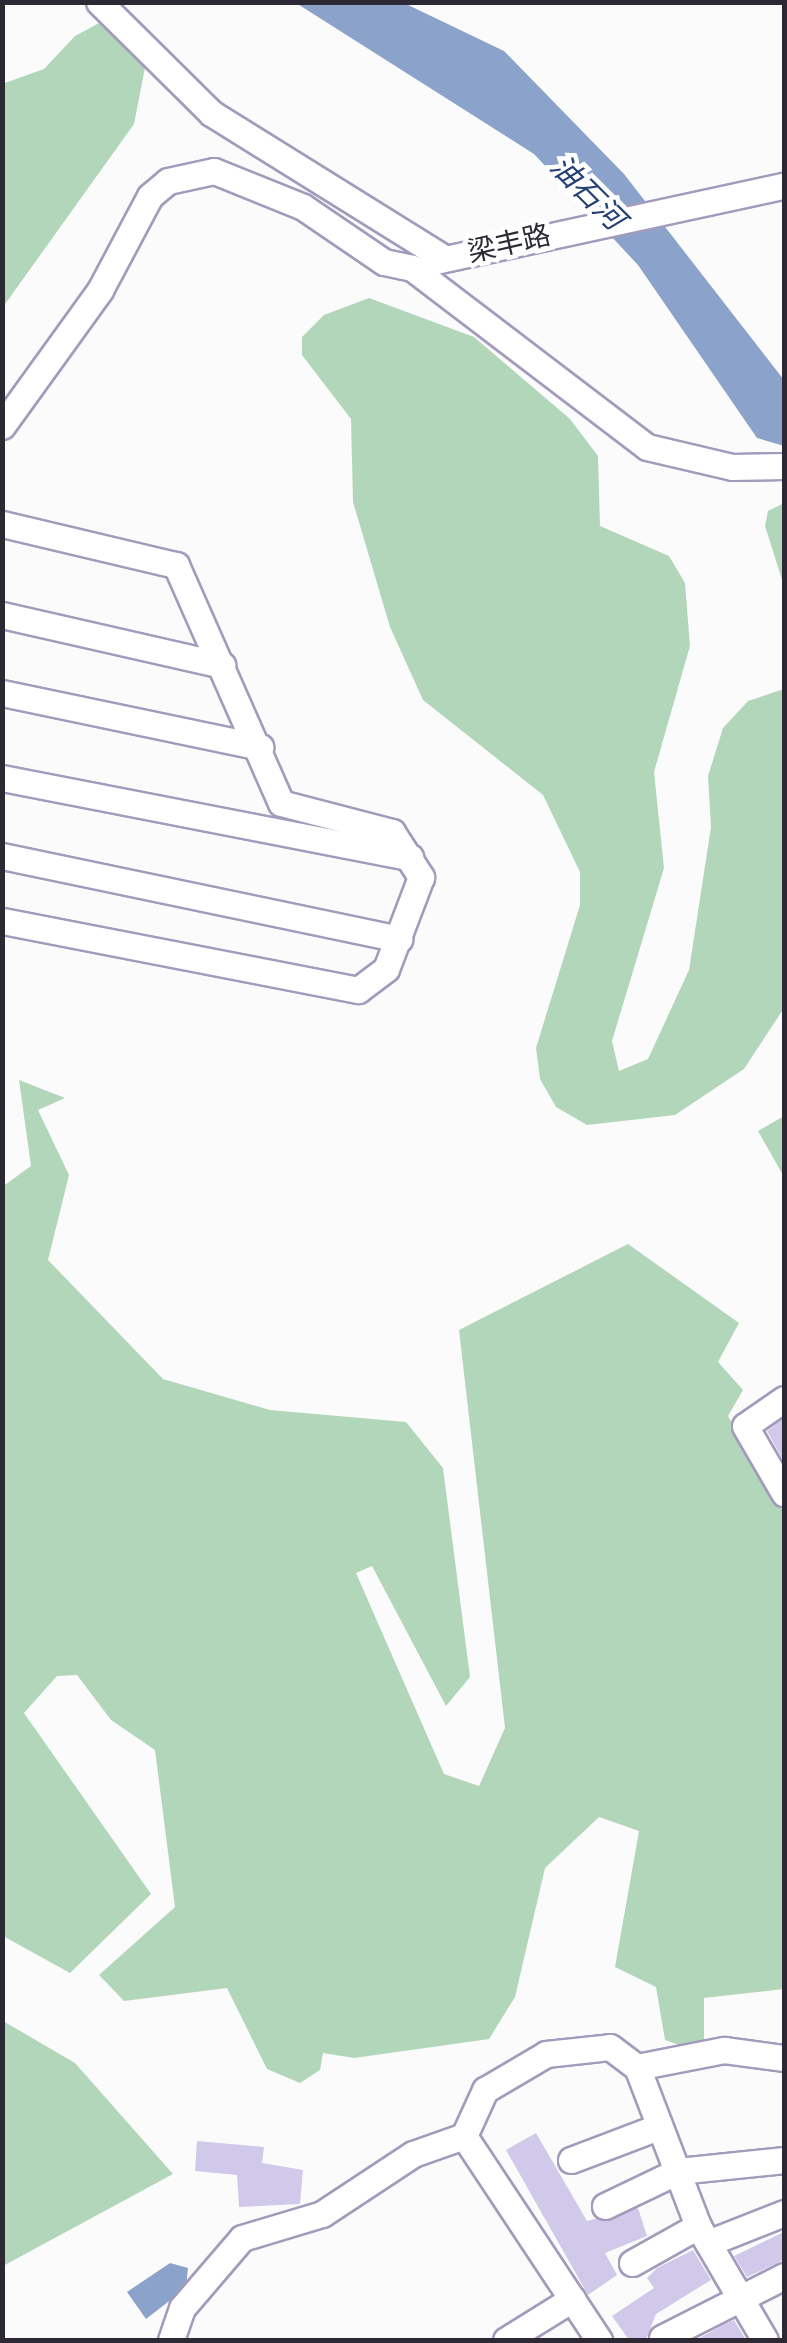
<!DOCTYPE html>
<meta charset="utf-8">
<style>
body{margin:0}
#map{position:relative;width:787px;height:2343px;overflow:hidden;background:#fbfbfb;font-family:"PT Sans","Noto Sans SC",sans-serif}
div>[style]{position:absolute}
.green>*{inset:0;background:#b2d6ba}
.water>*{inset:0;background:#8ba3cb}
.building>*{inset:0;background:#d1c9ea}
.roads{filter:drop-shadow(2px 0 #a39bbb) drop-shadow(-2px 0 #a39bbb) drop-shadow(0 2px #a39bbb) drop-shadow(0 -2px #a39bbb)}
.minor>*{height:25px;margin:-12.5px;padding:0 12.5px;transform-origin:12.5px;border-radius:12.5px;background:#fff}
span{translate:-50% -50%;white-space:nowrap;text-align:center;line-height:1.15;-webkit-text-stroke:9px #fff;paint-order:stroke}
.street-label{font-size:28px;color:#2c2935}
.water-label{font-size:30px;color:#244175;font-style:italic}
.frame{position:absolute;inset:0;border:5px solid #2c2935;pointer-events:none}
</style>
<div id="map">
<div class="green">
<i style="clip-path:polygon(116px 14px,151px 37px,134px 124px,3px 307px,2px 84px,44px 69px,75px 36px)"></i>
<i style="clip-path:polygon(369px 298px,474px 337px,570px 419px,598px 456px,600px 526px,669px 556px,685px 583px,690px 646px,654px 772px,664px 868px,612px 1041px,619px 1071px,648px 1059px,689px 970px,711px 827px,708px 776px,723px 728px,748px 701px,784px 689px,784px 1008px,744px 1069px,675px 1115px,587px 1125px,556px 1107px,540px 1079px,536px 1048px,580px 905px,580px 872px,543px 795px,423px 700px,390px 627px,353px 502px,351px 419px,302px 355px,302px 337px,324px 315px)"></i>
<i style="clip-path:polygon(784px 503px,784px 586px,765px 526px,768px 511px)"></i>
<i style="clip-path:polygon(19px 1080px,65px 1098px,38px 1110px,69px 1175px,48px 1260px,163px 1379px,270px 1410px,406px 1422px,443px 1468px,470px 1677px,446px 1706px,372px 1566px,356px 1573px,444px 1774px,479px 1786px,505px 1728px,459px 1330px,628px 1244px,739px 1323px,718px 1362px,743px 1390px,728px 1416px,784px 1513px,784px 1989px,704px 1998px,704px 2054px,665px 2040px,656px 1987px,615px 1967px,639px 1831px,599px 1817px,545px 1868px,515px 1997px,489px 2039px,354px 2058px,323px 2053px,320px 2070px,300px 2083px,267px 2069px,227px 1988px,124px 2001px,99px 1975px,175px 1907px,155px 1750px,111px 1720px,77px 1675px,57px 1676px,24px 1713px,151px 1894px,70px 1973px,3px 1936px,2px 1187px,31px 1166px)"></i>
<i style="clip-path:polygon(784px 1116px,784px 1177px,758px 1131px)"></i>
<i style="clip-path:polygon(3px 2021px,75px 2063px,173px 2174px,3px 2266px)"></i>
</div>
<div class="water">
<i style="clip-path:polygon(296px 3px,404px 3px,504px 51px,624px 174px,784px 380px,784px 446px,757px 438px,638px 265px,534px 154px)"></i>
<i style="clip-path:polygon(170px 2263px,188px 2268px,186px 2288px,146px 2319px,127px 2292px)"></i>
</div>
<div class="building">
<i style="clip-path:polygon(784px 1418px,784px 1462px,767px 1431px)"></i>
<i style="clip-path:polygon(536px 2133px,587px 2221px,638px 2208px,647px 2236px,605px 2253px,617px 2275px,588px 2295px,506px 2150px)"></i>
<i style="clip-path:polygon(197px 2141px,264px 2147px,262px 2163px,303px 2170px,300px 2204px,239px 2207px,237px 2175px,195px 2171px)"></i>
<i style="clip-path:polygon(784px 2232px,784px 2260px,747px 2277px,734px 2256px)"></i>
<i style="clip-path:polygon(693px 2250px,711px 2280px,656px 2314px,646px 2340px,629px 2340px,612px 2316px,654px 2288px,647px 2278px,657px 2268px)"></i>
<i style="clip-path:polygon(734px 2320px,746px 2340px,696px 2340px,723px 2325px)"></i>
</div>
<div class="roads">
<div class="minor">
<i style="left:99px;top:2px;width:158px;rotate:44.7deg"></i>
<i style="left:211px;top:113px;width:274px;rotate:31.9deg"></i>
<i style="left:431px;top:262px;width:361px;rotate:-12.2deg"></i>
<i style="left:2px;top:426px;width:168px;rotate:-54.2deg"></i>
<i style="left:100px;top:290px;width:106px;rotate:-62deg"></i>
<i style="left:150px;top:196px;width:23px;rotate:-40deg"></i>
<i style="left:168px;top:181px;width:47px;rotate:-12.3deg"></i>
<i style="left:214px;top:171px;width:96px;rotate:22deg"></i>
<i style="left:303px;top:207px;width:98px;rotate:34.2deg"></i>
<i style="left:384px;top:262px;width:29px;rotate:12deg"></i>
<i style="left:412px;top:268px;width:295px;rotate:37.3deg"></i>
<i style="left:647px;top:447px;width:87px;rotate:13.2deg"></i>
<i style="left:732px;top:467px;width:52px;rotate:-1.1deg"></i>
<i style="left:2px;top:524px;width:179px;rotate:13.3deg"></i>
<i style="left:176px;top:565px;width:260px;rotate:66.2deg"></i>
<i style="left:281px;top:803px;width:115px;rotate:14.6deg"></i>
<i style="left:392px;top:832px;width:54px;rotate:57.2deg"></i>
<i style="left:421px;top:877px;width:98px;rotate:110.8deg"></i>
<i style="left:386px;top:969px;width:35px;rotate:143deg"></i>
<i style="left:358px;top:990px;width:363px;rotate:-169deg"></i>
<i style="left:2px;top:615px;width:226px;rotate:12.8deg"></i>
<i style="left:2px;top:693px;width:264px;rotate:11.8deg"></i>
<i style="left:2px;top:778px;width:416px;rotate:11deg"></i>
<i style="left:2px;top:856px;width:406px;rotate:11.8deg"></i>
<i style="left:784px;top:1399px;width:47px;rotate:145.3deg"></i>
<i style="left:745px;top:1426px;width:78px;rotate:59.8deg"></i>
<i style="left:637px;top:2067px;width:170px;rotate:69deg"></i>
<i style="left:698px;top:2226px;width:132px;rotate:59.6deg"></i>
<i style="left:464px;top:2136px;width:51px;rotate:-65.5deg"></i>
<i style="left:485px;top:2090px;width:71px;rotate:-30.5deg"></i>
<i style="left:546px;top:2054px;width:64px;rotate:-6.2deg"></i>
<i style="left:610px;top:2047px;width:34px;rotate:37deg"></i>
<i style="left:637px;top:2067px;width:89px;rotate:-11.1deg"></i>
<i style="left:724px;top:2050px;width:61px;rotate:7.6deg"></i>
<i style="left:464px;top:2136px;width:245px;rotate:56.5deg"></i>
<i style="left:571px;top:2160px;width:93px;rotate:-20.8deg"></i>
<i style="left:605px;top:2206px;width:81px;rotate:-25.6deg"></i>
<i style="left:678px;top:2171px;width:107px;rotate:-5.9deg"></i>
<i style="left:708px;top:2243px;width:82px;rotate:-21.5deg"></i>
<i style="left:632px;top:2263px;width:76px;rotate:-29.3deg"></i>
<i style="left:662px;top:2338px;width:137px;rotate:-26.9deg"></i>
<i style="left:171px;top:2340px;width:34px;rotate:-71deg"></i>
<i style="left:182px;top:2308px;width:92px;rotate:-49.4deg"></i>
<i style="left:242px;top:2238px;width:84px;rotate:-16.7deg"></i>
<i style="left:322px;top:2214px;width:109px;rotate:-33.4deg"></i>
<i style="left:413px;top:2154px;width:54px;rotate:-19.4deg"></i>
<i style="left:506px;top:2340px;width:78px;rotate:-31.8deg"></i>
</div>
</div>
<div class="street-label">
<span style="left:509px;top:243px;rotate:-13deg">梁丰路</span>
</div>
<div class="water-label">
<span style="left:588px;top:192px;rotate:45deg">油石河</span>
</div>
<div class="frame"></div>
</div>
